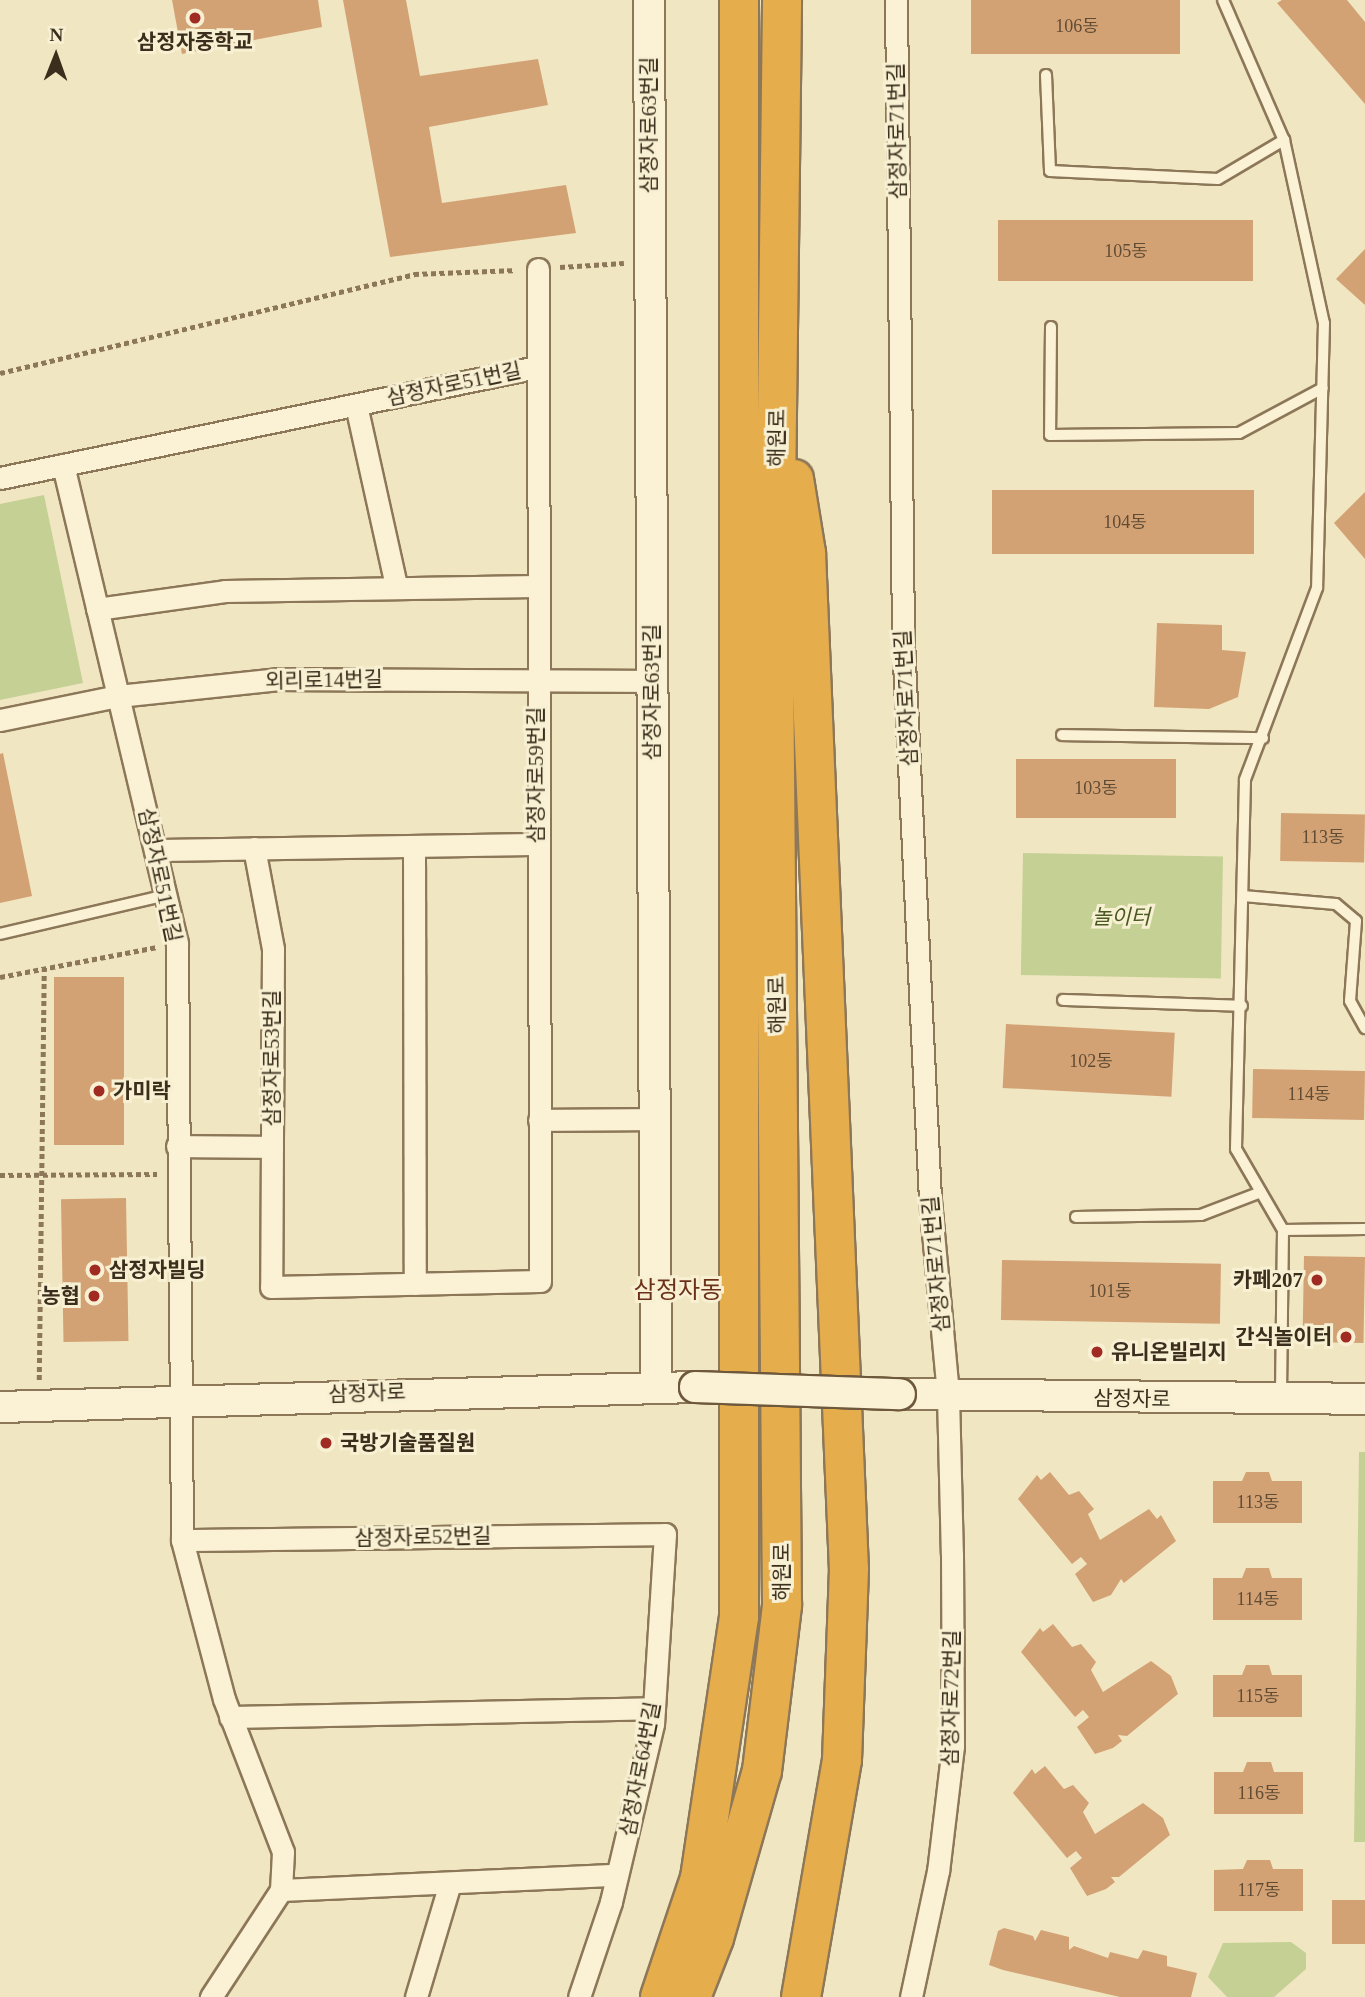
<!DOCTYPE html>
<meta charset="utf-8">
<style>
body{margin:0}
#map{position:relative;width:1365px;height:1997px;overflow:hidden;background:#f1e6c2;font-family:"Times New Roman","Noto Sans KR",serif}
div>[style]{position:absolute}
.green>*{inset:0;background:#c5d095;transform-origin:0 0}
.building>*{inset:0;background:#d2a275;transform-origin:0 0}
.path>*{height:4.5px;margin-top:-2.25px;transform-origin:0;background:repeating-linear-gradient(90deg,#8c7758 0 5px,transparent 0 8.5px)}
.roads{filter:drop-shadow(2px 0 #8c7758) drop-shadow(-2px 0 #8c7758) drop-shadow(0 2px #8c7758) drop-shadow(0 -2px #8c7758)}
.lane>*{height:10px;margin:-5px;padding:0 5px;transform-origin:5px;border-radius:5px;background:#fbf2d6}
.street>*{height:21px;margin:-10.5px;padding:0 10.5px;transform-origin:10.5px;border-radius:10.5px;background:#fbf2d6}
.secondary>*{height:30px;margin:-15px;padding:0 15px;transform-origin:15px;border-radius:15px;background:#fbf2d6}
.highway>*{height:38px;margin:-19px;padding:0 19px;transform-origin:19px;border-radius:19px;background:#e6ad4d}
.bridges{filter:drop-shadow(2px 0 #6e583b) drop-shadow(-2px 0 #6e583b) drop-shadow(0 2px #6e583b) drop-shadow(0 -2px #6e583b)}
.secondary-bridge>*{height:30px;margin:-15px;padding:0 15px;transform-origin:15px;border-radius:15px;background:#fbf2d6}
.dots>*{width:19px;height:19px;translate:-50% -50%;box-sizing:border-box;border:4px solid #f8f0d2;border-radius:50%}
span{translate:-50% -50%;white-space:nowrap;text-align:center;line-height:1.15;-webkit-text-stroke:6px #f8f0d2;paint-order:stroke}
.number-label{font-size:18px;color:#614b33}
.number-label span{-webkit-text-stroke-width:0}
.poi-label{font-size:21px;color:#3b2e1d;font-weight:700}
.left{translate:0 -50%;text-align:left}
.right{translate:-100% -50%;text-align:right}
.street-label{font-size:21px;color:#3b2e1d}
.park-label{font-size:21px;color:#485922;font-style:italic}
.quarter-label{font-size:24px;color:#6b3019}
.north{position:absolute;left:21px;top:21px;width:70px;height:70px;-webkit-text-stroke:5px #f8f0d2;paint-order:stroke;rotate:1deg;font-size:19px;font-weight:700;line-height:28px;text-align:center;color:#3b2e1d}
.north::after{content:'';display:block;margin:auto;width:24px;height:32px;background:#3b2e1d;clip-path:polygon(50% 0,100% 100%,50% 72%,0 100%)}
</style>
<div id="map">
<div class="green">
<i style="clip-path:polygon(44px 495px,83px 683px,0 700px,0 504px)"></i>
<i style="left:1023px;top:853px;width:200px;height:122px;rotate:1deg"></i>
<i style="clip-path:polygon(1359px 1452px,1365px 1452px,1365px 1842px,1354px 1842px)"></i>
<i style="clip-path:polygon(1291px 1942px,1306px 1953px,1306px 1969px,1274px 1997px,1227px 1997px,1208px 1977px,1223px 1943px)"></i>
</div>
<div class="building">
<i style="clip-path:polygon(172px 0,318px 0,322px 27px,182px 54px)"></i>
<i style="clip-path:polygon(343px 0,406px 0,420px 76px,538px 59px,548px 105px,429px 127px,442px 203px,566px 185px,576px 233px,390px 257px)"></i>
<i style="left:971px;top:0;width:209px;height:54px"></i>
<i style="clip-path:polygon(1282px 0,1347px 0,1365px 22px,1365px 104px,1277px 3px)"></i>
<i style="left:998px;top:220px;width:255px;height:61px"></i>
<i style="clip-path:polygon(1365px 249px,1365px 305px,1336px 279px)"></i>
<i style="left:992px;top:490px;width:262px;height:64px"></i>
<i style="clip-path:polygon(1365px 492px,1365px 559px,1334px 523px)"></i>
<i style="clip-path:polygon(1157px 623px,1222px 625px,1222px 650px,1246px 652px,1238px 697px,1209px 709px,1154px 707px)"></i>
<i style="clip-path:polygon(3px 753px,32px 896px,0 903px,0 754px)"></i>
<i style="left:1016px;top:759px;width:160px;height:59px"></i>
<i style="left:1281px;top:813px;width:84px;height:48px;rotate:1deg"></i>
<i style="left:124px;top:977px;width:168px;height:70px;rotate:90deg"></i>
<i style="left:1006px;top:1024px;width:169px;height:64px;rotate:3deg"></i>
<i style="left:1253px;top:1069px;width:112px;height:49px;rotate:1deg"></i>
<i style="left:126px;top:1198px;width:143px;height:65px;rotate:89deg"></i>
<i style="left:1304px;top:1256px;width:61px;height:86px;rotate:1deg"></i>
<i style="left:1002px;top:1260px;width:219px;height:60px;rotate:1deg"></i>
<i style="clip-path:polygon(1050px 1472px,1069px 1495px,1079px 1491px,1094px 1509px,1088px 1514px,1100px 1540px,1149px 1509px,1157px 1519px,1161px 1515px,1176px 1541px,1124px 1583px,1121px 1579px,1111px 1595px,1093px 1602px,1075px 1574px,1087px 1564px,1081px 1557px,1072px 1564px,1018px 1499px,1037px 1475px,1041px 1480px)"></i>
<i style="clip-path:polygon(1246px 1472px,1269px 1472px,1272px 1481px,1302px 1481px,1302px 1523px,1213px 1523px,1213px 1481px,1242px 1481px)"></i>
<i style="clip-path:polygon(1246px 1568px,1269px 1568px,1272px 1578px,1302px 1578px,1302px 1620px,1213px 1620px,1213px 1578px,1242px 1578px)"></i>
<i style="clip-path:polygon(1053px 1624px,1072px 1647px,1081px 1644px,1096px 1662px,1091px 1670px,1103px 1692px,1151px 1661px,1171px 1676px,1178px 1694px,1127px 1736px,1118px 1735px,1122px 1741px,1113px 1748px,1095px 1754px,1077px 1727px,1089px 1717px,1083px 1710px,1075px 1717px,1021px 1652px,1040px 1628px,1043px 1632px)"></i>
<i style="clip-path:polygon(1246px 1665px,1269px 1665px,1272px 1675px,1302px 1675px,1302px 1717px,1213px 1717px,1213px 1675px,1242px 1675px)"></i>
<i style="clip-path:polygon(1247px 1762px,1271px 1762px,1274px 1772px,1303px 1772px,1303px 1814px,1214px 1814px,1214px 1772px,1243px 1772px)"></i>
<i style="clip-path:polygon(1045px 1766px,1064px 1789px,1073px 1785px,1089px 1803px,1083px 1812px,1095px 1834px,1143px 1803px,1163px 1818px,1170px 1835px,1119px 1877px,1111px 1877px,1115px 1882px,1106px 1889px,1087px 1896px,1070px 1868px,1082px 1858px,1076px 1851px,1067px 1858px,1013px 1793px,1032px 1769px,1035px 1774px)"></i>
<i style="clip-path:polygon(1247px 1860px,1270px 1860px,1273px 1869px,1303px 1869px,1303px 1911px,1214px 1911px,1214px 1870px,1243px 1869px)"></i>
<i style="left:1365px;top:1900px;width:44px;height:33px;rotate:90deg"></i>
<i style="clip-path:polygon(1004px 1928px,1033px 1936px,1035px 1941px,1041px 1930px,1069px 1937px,1069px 1950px,1074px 1946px,1108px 1958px,1110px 1952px,1138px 1959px,1143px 1950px,1167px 1956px,1167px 1966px,1197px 1973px,1191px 1997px,1120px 1997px,1003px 1970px,989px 1965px,998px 1931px)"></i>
</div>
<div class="path">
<i style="left:560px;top:267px;width:64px;rotate:-3.6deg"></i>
<i style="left:0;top:373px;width:426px;rotate:-13.4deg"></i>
<i style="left:414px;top:274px;width:102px;rotate:-2.2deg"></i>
<i style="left:0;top:977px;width:160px;rotate:-10.8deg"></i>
<i style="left:0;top:1175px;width:157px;rotate:-0.4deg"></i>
<i style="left:39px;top:1380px;width:412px;rotate:-89.3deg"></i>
</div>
<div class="roads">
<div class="lane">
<i style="left:1223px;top:0;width:153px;rotate:66.5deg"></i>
<i style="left:1284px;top:140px;width:187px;rotate:77.7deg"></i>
<i style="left:1324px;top:323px;width:265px;rotate:91.5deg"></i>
<i style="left:1317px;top:588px;width:205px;rotate:110.6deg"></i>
<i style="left:1245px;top:780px;width:369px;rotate:91.4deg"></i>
<i style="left:1236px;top:1149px;width:94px;rotate:59.9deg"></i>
<i style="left:1283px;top:1230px;width:166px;rotate:90.7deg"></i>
<i style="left:1046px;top:75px;width:96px;rotate:87.6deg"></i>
<i style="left:1050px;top:171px;width:168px;rotate:2.7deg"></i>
<i style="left:1218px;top:179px;width:77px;rotate:-30.6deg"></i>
<i style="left:1051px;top:327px;width:108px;rotate:90.5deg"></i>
<i style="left:1050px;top:435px;width:189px;rotate:-0.6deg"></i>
<i style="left:1239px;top:433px;width:95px;rotate:-28.2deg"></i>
<i style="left:1062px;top:735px;width:201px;rotate:0.9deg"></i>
<i style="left:1243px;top:896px;width:93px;rotate:4.9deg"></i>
<i style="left:1336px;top:904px;width:26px;rotate:40deg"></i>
<i style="left:1356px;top:921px;width:80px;rotate:94.3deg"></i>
<i style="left:1350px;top:1001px;width:31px;rotate:61deg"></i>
<i style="left:0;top:934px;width:171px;rotate:-13.2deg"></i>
<i style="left:1063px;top:1000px;width:179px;rotate:1.9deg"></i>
<i style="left:1076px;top:1217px;width:125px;rotate:-0.9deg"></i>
<i style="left:1201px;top:1215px;width:64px;rotate:-21deg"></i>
<i style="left:1283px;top:1230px;width:82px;rotate:-0.7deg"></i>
</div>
<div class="street">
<i style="left:896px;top:0;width:641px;rotate:89.37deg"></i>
<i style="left:903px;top:641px;width:560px;rotate:87.23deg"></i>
<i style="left:930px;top:1200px;width:196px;rotate:84.7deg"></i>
<i style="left:948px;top:1395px;width:159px;rotate:88.6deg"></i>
<i style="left:952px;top:1554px;width:192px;rotate:89.7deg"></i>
<i style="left:953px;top:1746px;width:126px;rotate:96.8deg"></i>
<i style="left:938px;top:1871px;width:129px;rotate:102.1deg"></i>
<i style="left:356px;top:405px;width:184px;rotate:77.5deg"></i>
<i style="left:63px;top:465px;width:491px;rotate:76.6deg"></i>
<i style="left:177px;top:943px;width:597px;rotate:89.52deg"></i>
<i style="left:182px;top:1540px;width:164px;rotate:75.2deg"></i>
<i style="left:224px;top:1699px;width:164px;rotate:68.9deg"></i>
<i style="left:283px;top:1852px;width:38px;rotate:93deg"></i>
<i style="left:281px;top:1890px;width:128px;rotate:123.2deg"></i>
<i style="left:0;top:478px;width:548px;rotate:-11.68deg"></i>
<i style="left:97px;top:609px;width:129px;rotate:-8deg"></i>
<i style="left:225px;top:591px;width:311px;rotate:-0.9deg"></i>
<i style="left:0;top:720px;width:120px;rotate:-11.5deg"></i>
<i style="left:118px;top:696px;width:162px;rotate:-6deg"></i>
<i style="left:279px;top:679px;width:373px;rotate:0.3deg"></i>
<i style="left:414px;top:846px;width:438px;rotate:89.9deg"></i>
<i style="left:254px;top:848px;width:103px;rotate:79.3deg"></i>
<i style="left:273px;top:949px;width:338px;rotate:90.3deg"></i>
<i style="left:271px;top:1287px;width:269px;rotate:-1.3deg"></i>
<i style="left:540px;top:1281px;width:1012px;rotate:-90.11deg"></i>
<i style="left:155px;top:850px;width:382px;rotate:-0.9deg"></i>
<i style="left:539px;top:1120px;width:115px;rotate:-0.5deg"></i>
<i style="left:177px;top:1146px;width:95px;rotate:0.6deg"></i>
<i style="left:182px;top:1540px;width:483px;rotate:-0.7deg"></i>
<i style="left:665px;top:1534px;width:190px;rotate:93.6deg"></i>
<i style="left:653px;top:1724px;width:183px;rotate:103.3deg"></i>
<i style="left:611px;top:1902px;width:100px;rotate:108.6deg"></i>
<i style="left:230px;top:1717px;width:424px;rotate:-1.2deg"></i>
<i style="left:281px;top:1890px;width:336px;rotate:-2.6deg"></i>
<i style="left:416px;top:1997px;width:119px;rotate:-73.4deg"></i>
</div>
<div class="secondary">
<i style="left:649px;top:0;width:1385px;rotate:89.71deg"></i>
<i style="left:900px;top:1394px;width:465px;rotate:0.6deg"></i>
<i style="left:0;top:1407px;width:695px;rotate:-1.65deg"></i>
</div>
<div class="highway">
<i style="left:794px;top:479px;width:75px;rotate:80.8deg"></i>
<i style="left:806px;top:553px;width:1017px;rotate:87.58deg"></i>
<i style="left:849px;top:1569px;width:191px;rotate:92.1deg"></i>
<i style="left:842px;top:1760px;width:241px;rotate:99.8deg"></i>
<i style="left:660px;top:1997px;width:126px;rotate:-71.4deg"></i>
<i style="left:700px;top:1878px;width:264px;rotate:-81.5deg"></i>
<i style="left:739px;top:1617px;width:1617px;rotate:-90deg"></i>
<i style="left:691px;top:1997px;width:63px;rotate:-68.7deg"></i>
<i style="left:714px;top:1938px;width:174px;rotate:-74deg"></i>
<i style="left:762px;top:1771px;width:167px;rotate:-83.1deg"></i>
<i style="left:782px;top:1605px;width:946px;rotate:-90.48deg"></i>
<i style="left:774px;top:659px;width:659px;rotate:-89.3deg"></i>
</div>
</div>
<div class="bridges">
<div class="secondary-bridge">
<i style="left:695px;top:1387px;width:205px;rotate:2deg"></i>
</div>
</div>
<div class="dots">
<i style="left:195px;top:18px;background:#a02b23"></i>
<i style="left:99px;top:1091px;background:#a02b23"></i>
<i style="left:95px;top:1270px;background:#a02b23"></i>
<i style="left:1317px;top:1280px;background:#a02b23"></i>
<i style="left:94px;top:1296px;background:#a02b23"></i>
<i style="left:1346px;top:1337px;background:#a02b23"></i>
<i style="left:1097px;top:1352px;background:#a02b23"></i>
<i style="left:326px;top:1443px;background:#a02b23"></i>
</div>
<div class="number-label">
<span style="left:1077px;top:26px">106동</span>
<span style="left:1126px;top:251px">105동</span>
<span style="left:1125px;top:522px">104동</span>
<span style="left:1096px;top:788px">103동</span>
<span style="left:1323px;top:837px">113동</span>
<span style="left:1091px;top:1061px">102동</span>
<span style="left:1309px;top:1094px">114동</span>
<span style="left:1110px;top:1291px">101동</span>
<span style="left:1258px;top:1502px">113동</span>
<span style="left:1258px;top:1599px">114동</span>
<span style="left:1258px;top:1696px">115동</span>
<span style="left:1259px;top:1793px">116동</span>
<span style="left:1259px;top:1890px">117동</span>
</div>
<div class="poi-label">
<span style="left:195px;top:42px">삼정자중학교</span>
<span class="left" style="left:113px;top:1091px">가미락</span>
<span class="left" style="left:109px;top:1270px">삼정자빌딩</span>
<span class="right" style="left:1303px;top:1280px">카페207</span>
<span class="right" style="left:80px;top:1296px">농협</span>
<span class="right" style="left:1332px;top:1337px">간식놀이터</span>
<span class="left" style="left:1111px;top:1352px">유니온빌리지</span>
<span class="left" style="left:340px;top:1443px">국방기술품질원</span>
</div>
<div class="street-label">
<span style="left:649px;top:125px;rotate:-90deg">삼정자로63번길</span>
<span style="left:897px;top:131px;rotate:-91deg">삼정자로71번길</span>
<span style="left:454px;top:384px;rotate:-12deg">삼정자로51번길</span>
<span style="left:777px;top:438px;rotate:-89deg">해원로</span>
<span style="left:324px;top:680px;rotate:-1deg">외리로14번길</span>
<span style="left:652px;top:692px;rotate:-90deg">삼정자로63번길</span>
<span style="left:906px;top:698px;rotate:-93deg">삼정자로71번길</span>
<span style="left:536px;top:775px;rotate:-90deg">삼정자로59번길</span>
<span style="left:160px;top:875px;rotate:78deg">삼정자로51번길</span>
<span style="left:777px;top:1005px;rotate:-91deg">해원로</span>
<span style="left:272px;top:1058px;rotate:-90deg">삼정자로53번길</span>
<span style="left:936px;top:1264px;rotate:-95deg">삼정자로71번길</span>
<span style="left:367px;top:1393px;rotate:-2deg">삼정자로</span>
<span style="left:1132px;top:1399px;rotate:1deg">삼정자로</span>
<span style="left:423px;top:1537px;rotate:-1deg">삼정자로52번길</span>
<span style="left:782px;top:1572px;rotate:-90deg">해원로</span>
<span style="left:951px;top:1698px;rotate:-89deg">삼정자로72번길</span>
<span style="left:640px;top:1769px;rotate:-79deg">삼정자로64번길</span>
</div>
<div class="park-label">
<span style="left:1121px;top:917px">놀이터</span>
</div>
<div class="quarter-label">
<span style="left:678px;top:1291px">삼정자동</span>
</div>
<div class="north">N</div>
</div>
